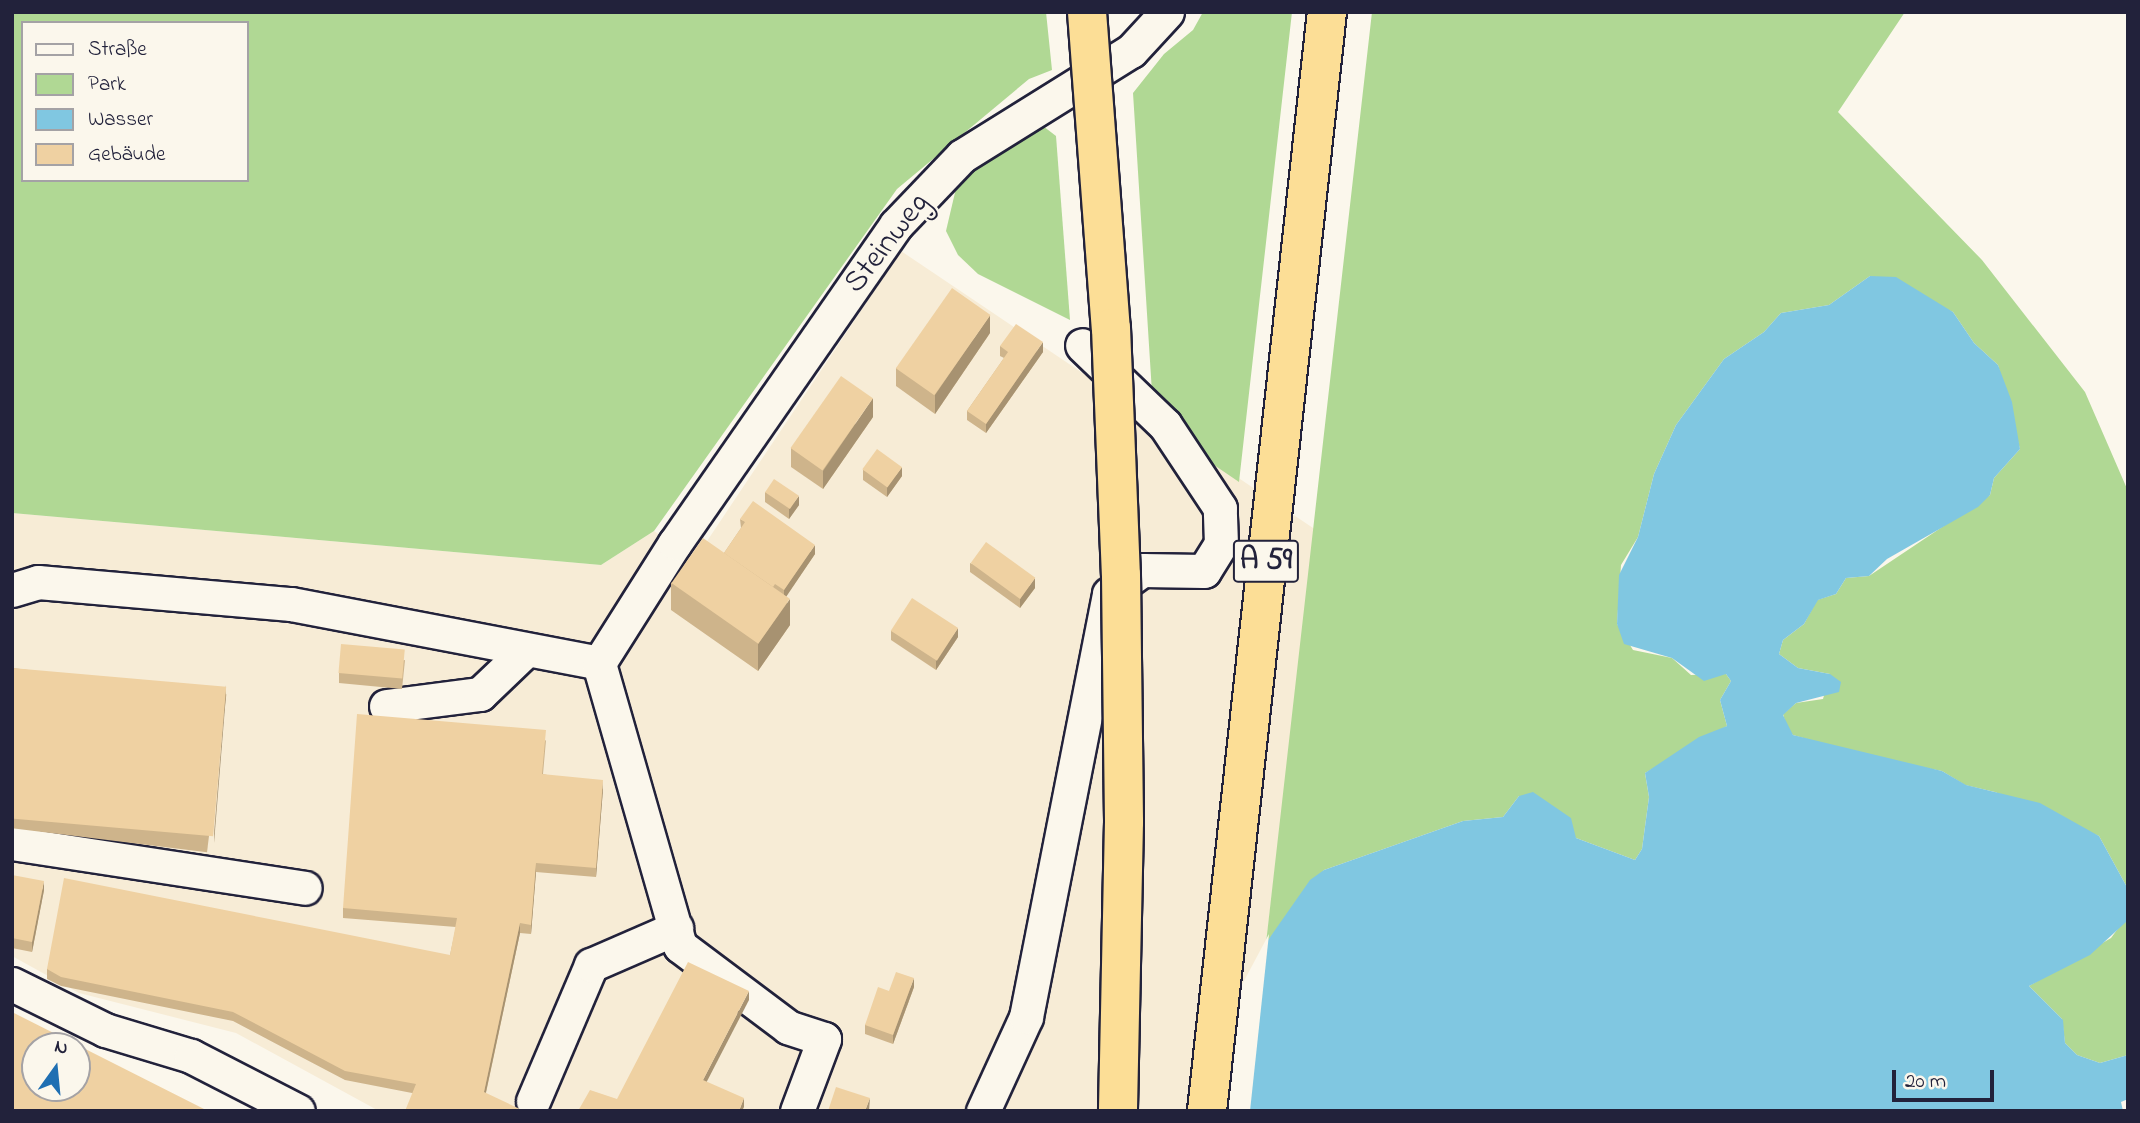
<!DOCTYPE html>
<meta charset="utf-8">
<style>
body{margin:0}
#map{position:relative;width:2140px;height:1123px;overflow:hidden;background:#fbf7ec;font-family:"Indie Flower",sans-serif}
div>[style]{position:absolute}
.built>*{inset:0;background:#f7ecd6}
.green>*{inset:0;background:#b0d894}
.water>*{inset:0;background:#80c7e1}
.pier>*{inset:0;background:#fbf7ec}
.roads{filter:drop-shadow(2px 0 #22223b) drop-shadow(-2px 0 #22223b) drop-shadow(0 2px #22223b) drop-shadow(0 -2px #22223b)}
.minor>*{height:33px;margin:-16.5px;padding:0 16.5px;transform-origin:16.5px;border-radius:16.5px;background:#fbf7ec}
.highway>*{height:38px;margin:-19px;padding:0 19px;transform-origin:19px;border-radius:19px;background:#fcde96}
.bridges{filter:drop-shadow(2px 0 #22223b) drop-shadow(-2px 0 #22223b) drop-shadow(0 2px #22223b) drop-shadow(0 -2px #22223b)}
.highway-bridge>*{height:38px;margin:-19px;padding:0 19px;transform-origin:19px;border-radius:19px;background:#fcde96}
.wall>*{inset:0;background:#ceb48b;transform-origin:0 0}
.shaded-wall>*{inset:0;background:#a79271}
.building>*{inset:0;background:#efd1a2;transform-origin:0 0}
span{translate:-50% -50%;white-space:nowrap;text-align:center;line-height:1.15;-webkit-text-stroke:5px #fbf7ec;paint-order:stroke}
.shield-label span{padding:2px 5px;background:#fbf7ec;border:2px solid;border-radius:5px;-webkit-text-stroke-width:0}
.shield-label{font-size:30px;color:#22223b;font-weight:700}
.street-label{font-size:32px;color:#22223b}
.frame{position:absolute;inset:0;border:14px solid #22223b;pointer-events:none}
.legend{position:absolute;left:21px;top:21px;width:228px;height:161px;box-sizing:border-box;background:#fbf7ec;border:2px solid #a4a2a5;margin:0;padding:9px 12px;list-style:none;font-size:21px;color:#22223b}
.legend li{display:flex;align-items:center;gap:14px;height:35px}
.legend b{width:35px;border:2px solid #a4a2a5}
.north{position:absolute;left:21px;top:1032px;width:70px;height:70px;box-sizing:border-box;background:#fbf7ec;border:2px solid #a4a2a5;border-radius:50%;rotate:15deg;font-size:19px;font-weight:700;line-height:28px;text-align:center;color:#22223b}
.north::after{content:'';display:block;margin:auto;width:24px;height:32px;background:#1f6fb2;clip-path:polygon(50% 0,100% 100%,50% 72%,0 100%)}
.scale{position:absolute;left:1892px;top:1070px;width:102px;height:32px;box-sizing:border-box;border:4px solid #22223b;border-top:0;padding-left:9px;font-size:21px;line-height:24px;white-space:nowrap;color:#22223b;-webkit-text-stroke:5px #fbf7ec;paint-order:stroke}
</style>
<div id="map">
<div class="built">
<i style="clip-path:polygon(901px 251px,1316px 530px,1266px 943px,1220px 1111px,379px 1111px,236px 1033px,79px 993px,12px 956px,12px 513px,601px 565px,654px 531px,695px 559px)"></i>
</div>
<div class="green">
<i style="clip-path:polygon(evenodd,12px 12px,1046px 12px,1052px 70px,1029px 79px,897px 189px,654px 531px,601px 565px,12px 513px,12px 12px,23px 23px,247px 23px,247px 180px,23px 180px,23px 23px)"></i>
<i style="clip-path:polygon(1203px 12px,1292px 12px,1239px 482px,1154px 424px,1133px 93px,1164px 54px,1193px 30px)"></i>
<i style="clip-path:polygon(1372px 12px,1905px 12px,1838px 112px,1982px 260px,2085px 392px,2128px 491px,2128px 889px,2099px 836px,1995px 792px,1965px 785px,1942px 771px,1869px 757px,1793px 735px,1787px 729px,1783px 714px,1796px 703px,1823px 699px,1830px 674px,1798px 668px,1779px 654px,1783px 640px,1804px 624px,1817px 600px,1836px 594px,1846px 578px,1869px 576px,1990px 495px,1994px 478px,2020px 449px,1998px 365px,1974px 343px,1953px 312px,1870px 276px,1829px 305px,1781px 313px,1764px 332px,1724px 359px,1676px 425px,1654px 474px,1638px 537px,1621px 565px,1617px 624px,1633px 650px,1672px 658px,1691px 675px,1726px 674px,1731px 681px,1720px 700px,1727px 726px,1645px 773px,1649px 797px,1642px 849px,1635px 860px,1576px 838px,1519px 796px,1503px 817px,1463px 821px,1324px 870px,1266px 943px)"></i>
<i style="clip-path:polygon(1043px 126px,1056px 136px,1070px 320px,978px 274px,958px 255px,946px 231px,957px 184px,1003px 149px)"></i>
<i style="clip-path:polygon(2128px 915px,2128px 1055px,2100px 1063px,2077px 1055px,2065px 1043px,2062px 1019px,2029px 986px,2111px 938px)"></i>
</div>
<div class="water">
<i style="clip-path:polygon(1870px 276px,1896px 277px,1953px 312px,1974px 343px,1998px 365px,2012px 402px,2020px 449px,1994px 478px,1990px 495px,1978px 507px,1887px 559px,1869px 576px,1846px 578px,1836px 594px,1818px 600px,1804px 624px,1783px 640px,1779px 654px,1798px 668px,1830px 674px,1841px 682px,1839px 692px,1796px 703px,1783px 715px,1793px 735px,1942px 771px,1966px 785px,2040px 803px,2099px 836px,2128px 889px,2126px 922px,2090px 955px,2029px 986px,2063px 1020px,2065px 1043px,2077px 1055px,2100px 1063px,2128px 1055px,2128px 1099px,2121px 1102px,2123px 1111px,1220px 1111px,1266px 943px,1310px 880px,1324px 870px,1463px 821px,1503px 817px,1519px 796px,1533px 792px,1571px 818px,1576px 838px,1635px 860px,1642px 849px,1649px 797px,1645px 773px,1699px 737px,1727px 726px,1720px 700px,1731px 681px,1726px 674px,1704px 681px,1672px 658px,1624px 644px,1617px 624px,1619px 575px,1638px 537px,1654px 474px,1676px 425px,1724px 359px,1764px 332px,1781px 313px,1829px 305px)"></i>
</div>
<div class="pier">
<i style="clip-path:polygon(1269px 934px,1250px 1111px,1217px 1111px,1236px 996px)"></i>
</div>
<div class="roads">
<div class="minor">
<i style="left:12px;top:590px;width:27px;rotate:-17deg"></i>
<i style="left:38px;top:582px;width:254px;rotate:5deg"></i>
<i style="left:291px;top:604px;width:314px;rotate:10.8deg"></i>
<i style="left:386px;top:706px;width:95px;rotate:-7.3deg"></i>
<i style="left:480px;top:694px;width:61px;rotate:-43.7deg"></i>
<i style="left:12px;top:843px;width:296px;rotate:8.7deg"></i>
<i style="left:12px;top:984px;width:104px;rotate:26.3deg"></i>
<i style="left:105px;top:1030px;width:90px;rotate:16.8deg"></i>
<i style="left:191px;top:1056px;width:120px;rotate:27.2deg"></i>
<i style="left:533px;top:1101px;width:148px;rotate:-66.9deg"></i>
<i style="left:591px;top:965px;width:93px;rotate:-23.5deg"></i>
<i style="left:797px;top:1111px;width:77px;rotate:-69.4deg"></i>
<i style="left:824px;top:1039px;width:38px;rotate:-162deg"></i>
<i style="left:788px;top:1027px;width:135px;rotate:-143.1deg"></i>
<i style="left:680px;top:946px;width:294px;rotate:-106deg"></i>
<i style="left:599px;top:663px;width:142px;rotate:-57.7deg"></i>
<i style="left:675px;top:543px;width:387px;rotate:-55.2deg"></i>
<i style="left:896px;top:225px;width:95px;rotate:-46.3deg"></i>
<i style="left:962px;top:156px;width:199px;rotate:-31.9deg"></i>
<i style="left:1131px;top:51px;width:53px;rotate:-47.3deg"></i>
<i style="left:983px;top:1111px;width:103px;rotate:-65.4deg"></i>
<i style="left:1026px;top:1017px;width:431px;rotate:-78.9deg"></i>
<i style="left:1109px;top:594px;width:41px;rotate:-36deg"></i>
<i style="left:1142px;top:570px;width:62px;rotate:0.9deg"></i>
<i style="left:1204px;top:571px;width:32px;rotate:-58deg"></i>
<i style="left:1221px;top:544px;width:36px;rotate:-92deg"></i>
<i style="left:1220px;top:508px;width:100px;rotate:-123.5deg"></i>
<i style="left:1165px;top:425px;width:115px;rotate:-136.1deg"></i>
</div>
<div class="highway">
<i style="left:1207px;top:1111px;width:1106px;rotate:-83.77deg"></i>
</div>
</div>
<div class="bridges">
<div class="highway-bridge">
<i style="left:1087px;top:12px;width:317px;rotate:85.7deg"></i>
<i style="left:1111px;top:328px;width:247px;rotate:87.7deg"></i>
<i style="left:1121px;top:575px;width:247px;rotate:89.3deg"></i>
<i style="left:1124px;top:822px;width:289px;rotate:91.2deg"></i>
</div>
</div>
<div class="wall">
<i style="clip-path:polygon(990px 333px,935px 414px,896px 386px,896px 368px)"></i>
<i style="clip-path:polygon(1000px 346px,1043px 352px,986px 433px,967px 420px,967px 411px,1004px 358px,1000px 356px)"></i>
<i style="clip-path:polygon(873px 417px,823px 489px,791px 467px,791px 448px)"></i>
<i style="clip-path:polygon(863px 470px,902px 476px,887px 497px,863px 480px)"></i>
<i style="clip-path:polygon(765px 492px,799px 505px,789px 519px,765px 502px)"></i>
<i style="clip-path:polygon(740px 519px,815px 554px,786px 596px,790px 625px,758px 671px,671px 610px,671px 583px,724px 553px,741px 528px)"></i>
<i style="clip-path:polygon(970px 563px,1035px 588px,1020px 608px,970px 572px)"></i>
<i style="clip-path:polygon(891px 631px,958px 637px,936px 670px,891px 640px)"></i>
<i style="clip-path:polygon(405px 660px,402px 689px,339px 683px,339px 673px)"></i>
<i style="left:12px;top:668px;width:216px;height:159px;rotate:7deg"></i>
<i style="clip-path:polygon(546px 740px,543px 774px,603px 789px,596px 877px,536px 872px,531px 934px,520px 933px,486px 1093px,412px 1093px,345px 1080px,233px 1021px,61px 986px,47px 979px,47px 969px,450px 955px,456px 927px,343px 918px,343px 908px)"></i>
<i style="clip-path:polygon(12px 875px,44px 890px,32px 952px,12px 948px)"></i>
<i style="clip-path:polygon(914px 987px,893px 1044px,865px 1034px,865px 1025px,889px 991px)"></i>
</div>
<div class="shaded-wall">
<i style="clip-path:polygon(990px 315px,990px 333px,935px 414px,935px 395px)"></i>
<i style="clip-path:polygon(1043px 342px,1043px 352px,986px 433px,986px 424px)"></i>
<i style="clip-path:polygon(873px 398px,873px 417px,823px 489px,823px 471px)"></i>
<i style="clip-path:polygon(902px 467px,902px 476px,887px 497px,887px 487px)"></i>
<i style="clip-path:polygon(799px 496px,799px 505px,789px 519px,789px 509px)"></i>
<i style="clip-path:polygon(815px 545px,815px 554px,784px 600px,784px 590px)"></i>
<i style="clip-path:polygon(1035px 578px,1035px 588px,1020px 608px,1020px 599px)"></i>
<i style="clip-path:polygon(790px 599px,790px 625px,758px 671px,758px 644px)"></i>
<i style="clip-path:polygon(958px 628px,958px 637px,936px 670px,936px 660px)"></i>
<i style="clip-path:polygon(226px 685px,226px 695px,214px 843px,214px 834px)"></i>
<i style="clip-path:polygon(603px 780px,603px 789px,596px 877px,596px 868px)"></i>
<i style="clip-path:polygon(536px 863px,536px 872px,531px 934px,531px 925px)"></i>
<i style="clip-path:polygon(44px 881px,44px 890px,32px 952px,32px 942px)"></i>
<i style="clip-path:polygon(520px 923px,520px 933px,484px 1101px,484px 1092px)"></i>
<i style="clip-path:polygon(914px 978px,914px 987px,893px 1044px,893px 1035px)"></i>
<i style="clip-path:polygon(749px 991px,749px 1000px,703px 1089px,703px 1080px)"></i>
<i style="clip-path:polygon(744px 1098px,744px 1107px,742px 1111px,739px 1111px)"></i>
<i style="clip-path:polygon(870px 1098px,869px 1111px,865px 1111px)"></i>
</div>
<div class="building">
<i style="left:952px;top:288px;width:47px;height:98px;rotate:35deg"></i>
<i style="clip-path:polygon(1016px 324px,1043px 342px,986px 424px,967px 411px,1008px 352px,1000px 346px)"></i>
<i style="left:841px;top:376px;width:39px;height:88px;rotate:35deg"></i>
<i style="left:877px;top:449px;width:31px;height:25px;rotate:36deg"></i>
<i style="left:774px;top:479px;width:30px;height:16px;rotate:34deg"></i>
<i style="clip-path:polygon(753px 501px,815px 545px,784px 590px,775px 584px,773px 587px,724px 553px,745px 522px,740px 519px)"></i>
<i style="left:703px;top:538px;width:106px;height:55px;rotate:35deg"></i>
<i style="left:986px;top:542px;width:61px;height:26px;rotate:36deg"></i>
<i style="left:912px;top:598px;width:55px;height:39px;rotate:33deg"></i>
<i style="left:341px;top:644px;width:64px;height:29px;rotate:5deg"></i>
<i style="left:12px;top:668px;width:215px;height:150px;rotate:5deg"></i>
<i style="clip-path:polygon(357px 714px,546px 730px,542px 774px,603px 780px,596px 868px,536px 863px,531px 925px,520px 923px,484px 1092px,524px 1111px,405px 1111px,416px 1084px,345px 1071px,233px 1012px,61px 977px,47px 969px,64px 878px,450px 955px,457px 918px,343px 908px)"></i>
<i style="clip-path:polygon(12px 875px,44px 881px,32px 942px,12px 938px)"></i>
<i style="clip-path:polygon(688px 962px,749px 991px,703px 1080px,744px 1098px,739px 1111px,578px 1111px,590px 1090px,617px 1099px)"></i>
<i style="clip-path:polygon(896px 972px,914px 978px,893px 1035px,865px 1025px,878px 987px,889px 991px)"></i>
<i style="clip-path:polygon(evenodd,12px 1012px,208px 1111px,12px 1111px,12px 1012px,35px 1046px,77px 1046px,77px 1088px,35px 1088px,35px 1046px)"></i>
<i style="clip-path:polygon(836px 1087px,870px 1098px,865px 1111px,828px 1111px)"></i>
</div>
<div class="shield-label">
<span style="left:1266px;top:561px">A 59</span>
</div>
<div class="street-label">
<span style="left:888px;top:244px;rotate:-52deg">Steinweg</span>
</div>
<div class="frame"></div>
<ul class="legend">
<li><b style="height:9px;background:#fbf7ec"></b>Straße</li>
<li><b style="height:19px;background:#b0d894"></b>Park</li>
<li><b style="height:19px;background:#80c7e1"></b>Wasser</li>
<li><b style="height:19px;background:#efd1a2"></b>Gebäude</li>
</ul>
<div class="north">N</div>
<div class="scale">20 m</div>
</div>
